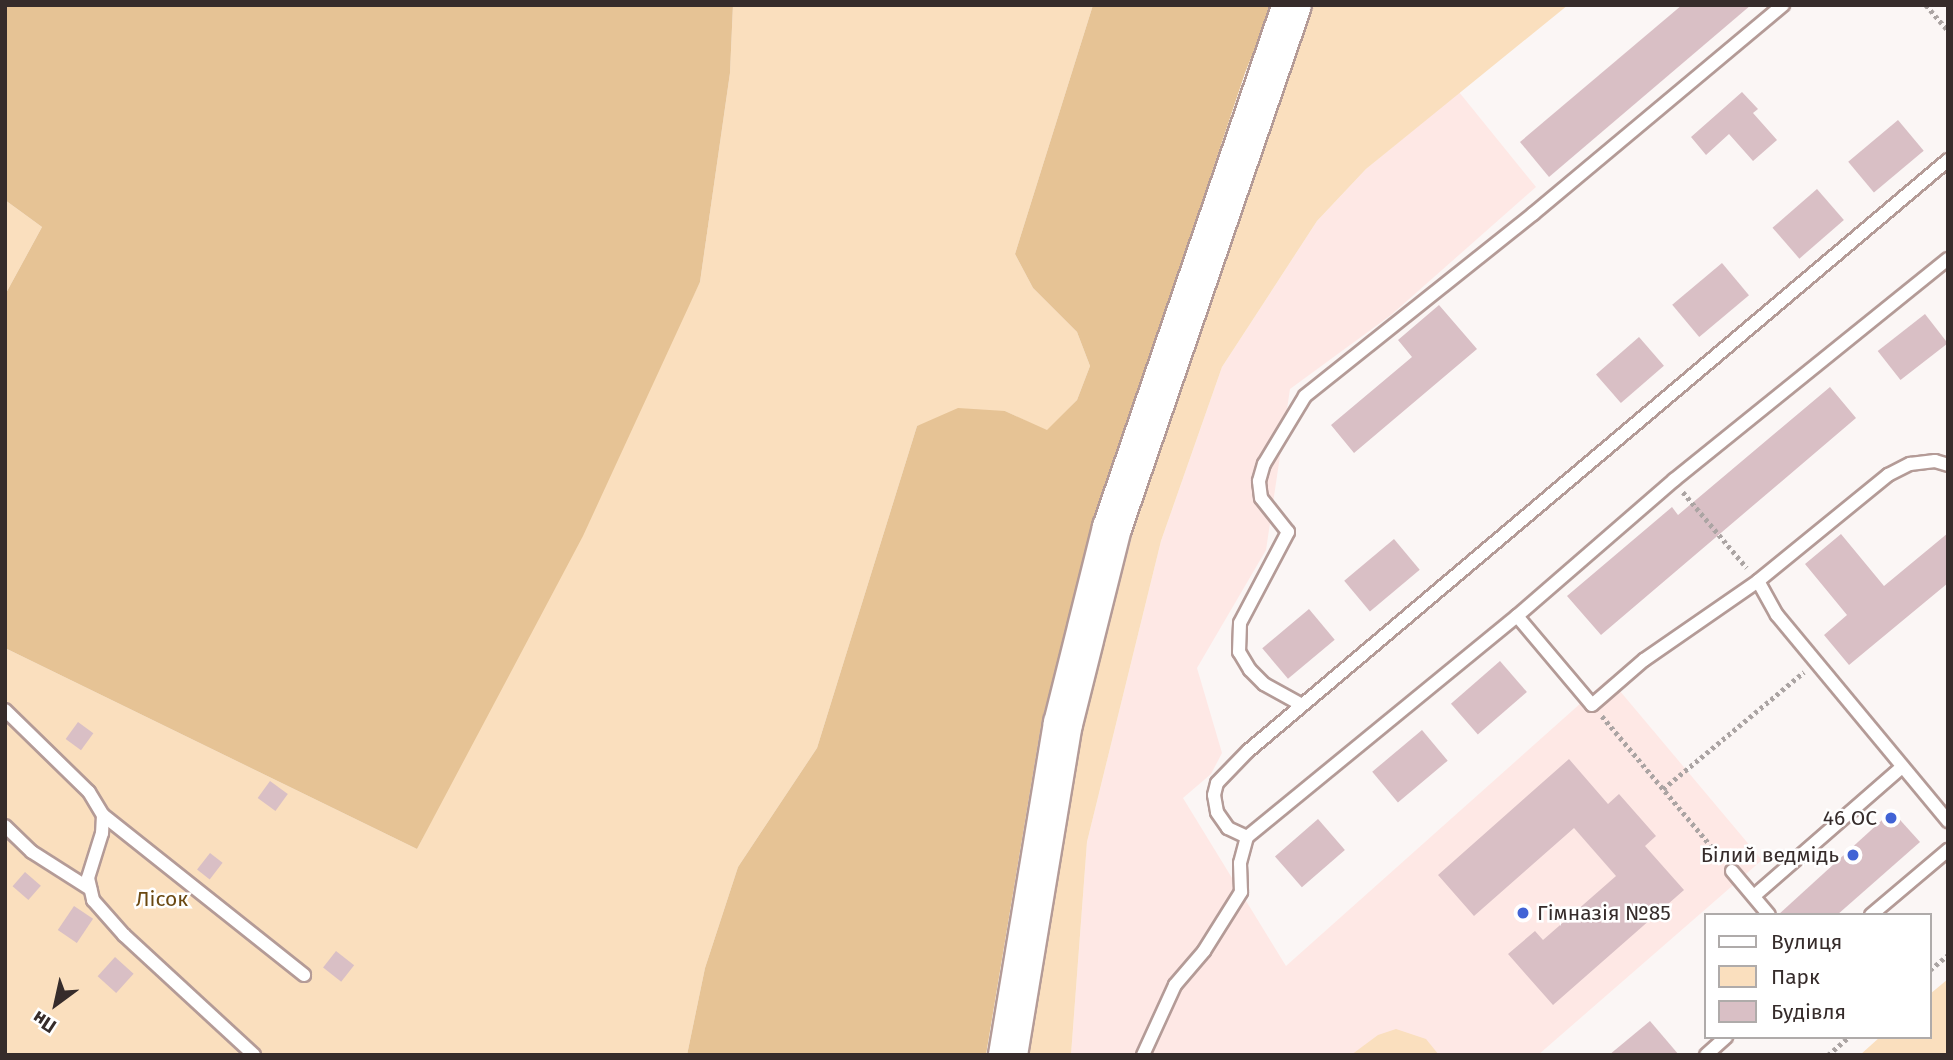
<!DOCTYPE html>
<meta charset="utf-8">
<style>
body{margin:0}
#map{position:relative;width:1953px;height:1060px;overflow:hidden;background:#fbf6f5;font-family:"Fira Sans",sans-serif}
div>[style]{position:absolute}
.built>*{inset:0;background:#fee8e5}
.green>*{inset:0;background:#fadfbe}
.forest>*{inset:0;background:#e6c395}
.building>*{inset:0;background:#d9bfc5;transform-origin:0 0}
.path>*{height:4.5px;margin-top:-2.25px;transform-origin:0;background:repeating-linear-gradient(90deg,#aba4a3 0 3.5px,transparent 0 7px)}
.roads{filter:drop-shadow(2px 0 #b49b97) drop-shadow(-2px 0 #b49b97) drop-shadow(0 2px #b49b97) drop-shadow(0 -2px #b49b97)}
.service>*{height:12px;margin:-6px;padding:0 6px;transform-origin:6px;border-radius:6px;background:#fff}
.primary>*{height:38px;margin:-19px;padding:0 19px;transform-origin:19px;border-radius:19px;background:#fff}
.dots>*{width:19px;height:19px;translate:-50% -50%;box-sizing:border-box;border:4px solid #fff;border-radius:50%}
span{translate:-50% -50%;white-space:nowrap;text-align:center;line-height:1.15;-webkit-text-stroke:5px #fff;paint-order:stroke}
.poi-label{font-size:21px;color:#362c2b}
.right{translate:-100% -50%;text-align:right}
.left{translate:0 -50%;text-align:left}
.park-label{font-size:21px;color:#6a4811}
.frame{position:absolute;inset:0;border:7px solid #362c2b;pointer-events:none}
.legend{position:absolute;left:1704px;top:913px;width:228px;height:126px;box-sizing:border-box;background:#fff;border:2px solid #afabaa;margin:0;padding:9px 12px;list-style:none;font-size:21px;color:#362c2b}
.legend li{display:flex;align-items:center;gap:14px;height:35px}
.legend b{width:35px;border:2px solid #afabaa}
.north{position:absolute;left:21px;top:969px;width:70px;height:70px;-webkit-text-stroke:5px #fff;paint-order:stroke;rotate:213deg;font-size:19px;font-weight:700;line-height:28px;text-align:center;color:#362c2b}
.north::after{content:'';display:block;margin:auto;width:24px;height:32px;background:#362c2b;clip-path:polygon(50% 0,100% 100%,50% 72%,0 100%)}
</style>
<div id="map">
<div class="built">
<i style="clip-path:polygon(1459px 92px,1536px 187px,1391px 315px,1290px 389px,1266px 550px,1197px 668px,1222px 753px,1211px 774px,1183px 798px,1286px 966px,1609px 678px,1762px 860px,1538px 1055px,1071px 1055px,1087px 842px,1161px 541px,1222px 367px,1317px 221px,1366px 169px)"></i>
</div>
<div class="green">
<i style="clip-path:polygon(733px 5px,1093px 5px,1015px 254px,1033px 288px,1077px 332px,1090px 366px,1077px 400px,1047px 431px,1005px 411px,917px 426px,817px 748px,738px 867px,705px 968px,687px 1055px,5px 1055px,5px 648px,417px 849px,700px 282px,730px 73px)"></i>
<i style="clip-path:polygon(1312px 5px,1568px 5px,1366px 169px,1317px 221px,1222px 367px,1161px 541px,1087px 842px,1071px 1055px,1027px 1055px,1082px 727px,1132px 536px,1283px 82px)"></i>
<i style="clip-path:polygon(5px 200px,42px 227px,5px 295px)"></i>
<i style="clip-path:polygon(1948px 979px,1948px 1055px,1860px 1055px,1880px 1037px,1930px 1037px,1930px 994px)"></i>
<i style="clip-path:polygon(1396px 1029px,1426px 1039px,1439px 1055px,1351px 1055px,1378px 1035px)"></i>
</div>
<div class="forest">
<i style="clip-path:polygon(5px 5px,733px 5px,730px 73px,700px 282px,583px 536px,417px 849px,5px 648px,5px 295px,42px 227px,5px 200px)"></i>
<i style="clip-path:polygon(1093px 5px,1272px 5px,1245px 73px,1095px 523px,1042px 720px,986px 1055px,687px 1055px,705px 968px,738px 867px,817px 748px,917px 426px,958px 408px,1005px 411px,1047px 430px,1077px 400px,1090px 366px,1077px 332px,1033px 288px,1015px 254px)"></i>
</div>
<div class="building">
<i style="clip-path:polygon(1682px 5px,1751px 5px,1549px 177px,1520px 142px)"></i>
<i style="clip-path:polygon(1742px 92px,1758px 109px,1753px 113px,1777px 140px,1753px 161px,1729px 134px,1706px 155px,1691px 137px)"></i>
<i style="left:1898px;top:120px;width:40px;height:65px;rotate:50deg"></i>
<i style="left:1817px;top:189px;width:41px;height:59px;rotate:49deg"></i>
<i style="left:1722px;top:263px;width:42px;height:65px;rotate:50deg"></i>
<i style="clip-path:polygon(1439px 305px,1477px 349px,1354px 453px,1331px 425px,1412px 357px,1398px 340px)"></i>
<i style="left:1925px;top:314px;width:37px;height:60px;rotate:52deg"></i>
<i style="left:1639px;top:337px;width:38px;height:57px;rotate:49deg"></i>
<i style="clip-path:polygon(1830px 387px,1856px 418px,1601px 635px,1567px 596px,1672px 507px,1678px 515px)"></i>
<i style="clip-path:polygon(1948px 533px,1948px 583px,1849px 665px,1824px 635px,1847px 615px,1805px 564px,1841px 534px,1884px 586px)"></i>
<i style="left:1394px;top:539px;width:40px;height:65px;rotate:50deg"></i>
<i style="left:1309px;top:609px;width:40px;height:61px;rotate:50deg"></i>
<i style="left:1500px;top:661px;width:41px;height:65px;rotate:49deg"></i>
<i style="left:78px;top:722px;width:19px;height:21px;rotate:36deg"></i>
<i style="left:1422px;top:730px;width:40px;height:65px;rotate:50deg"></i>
<i style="clip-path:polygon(1569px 759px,1608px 804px,1619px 794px,1656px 836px,1645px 846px,1684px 890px,1553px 1005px,1508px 954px,1535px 931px,1543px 940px,1616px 876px,1574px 828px,1474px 916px,1438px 875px)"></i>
<i style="left:270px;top:781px;width:22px;height:21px;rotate:36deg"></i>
<i style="clip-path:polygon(1892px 811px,1920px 842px,1837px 915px,1778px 915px)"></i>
<i style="left:1318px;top:819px;width:41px;height:57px;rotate:49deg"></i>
<i style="left:210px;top:853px;width:16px;height:21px;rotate:38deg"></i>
<i style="left:25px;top:872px;width:21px;height:19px;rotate:41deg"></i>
<i style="left:74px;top:906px;width:23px;height:29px;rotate:34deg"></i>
<i style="left:336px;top:951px;width:23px;height:21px;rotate:38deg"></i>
<i style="left:115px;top:957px;width:25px;height:26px;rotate:42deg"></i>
<i style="clip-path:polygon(1650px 1021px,1679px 1055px,1609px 1055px)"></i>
</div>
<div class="path">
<i style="left:1926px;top:5px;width:33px;rotate:49deg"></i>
<i style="left:1683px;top:492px;width:99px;rotate:49.9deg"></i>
<i style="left:1602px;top:716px;width:187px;rotate:50deg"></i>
<i style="left:1663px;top:789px;width:183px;rotate:-39.7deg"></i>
<i style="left:1930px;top:970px;width:23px;rotate:-40deg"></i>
<i style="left:1828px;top:1055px;width:28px;rotate:-41deg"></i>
</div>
<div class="roads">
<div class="service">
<i style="left:1758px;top:581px;width:168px;rotate:-39.2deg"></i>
<i style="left:1888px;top:475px;width:25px;rotate:-27deg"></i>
<i style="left:1910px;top:464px;width:25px;rotate:-7deg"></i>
<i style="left:1935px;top:461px;width:14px;rotate:17deg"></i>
<i style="left:1517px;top:616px;width:116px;rotate:49.9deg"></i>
<i style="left:1592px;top:705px;width:69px;rotate:-40.9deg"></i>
<i style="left:1644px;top:660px;width:139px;rotate:-34.7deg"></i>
<i style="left:1758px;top:581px;width:39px;rotate:61deg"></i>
<i style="left:1777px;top:615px;width:268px;rotate:50.3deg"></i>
<i style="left:1302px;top:705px;width:43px;rotate:-151.1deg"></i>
<i style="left:1264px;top:684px;width:20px;rotate:-135deg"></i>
<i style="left:1250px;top:670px;width:21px;rotate:-121deg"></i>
<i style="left:1239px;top:652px;width:29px;rotate:-88deg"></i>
<i style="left:1240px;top:623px;width:103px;rotate:-62.2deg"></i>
<i style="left:1288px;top:532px;width:43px;rotate:-128.5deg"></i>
<i style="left:1261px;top:498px;width:17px;rotate:-97deg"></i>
<i style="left:1259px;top:481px;width:18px;rotate:-74deg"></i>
<i style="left:1264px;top:464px;width:79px;rotate:-58.9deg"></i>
<i style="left:1305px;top:396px;width:292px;rotate:-38.6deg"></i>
<i style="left:1533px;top:214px;width:326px;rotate:-39.9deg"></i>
<i style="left:5px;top:710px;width:117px;rotate:44.3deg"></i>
<i style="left:89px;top:792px;width:27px;rotate:59deg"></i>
<i style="left:103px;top:815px;width:18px;rotate:93deg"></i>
<i style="left:102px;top:833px;width:47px;rotate:107.3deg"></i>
<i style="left:88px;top:878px;width:23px;rotate:77deg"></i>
<i style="left:93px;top:900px;width:47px;rotate:48.5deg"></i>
<i style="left:124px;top:935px;width:177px;rotate:42.7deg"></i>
<i style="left:103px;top:815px;width:257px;rotate:38.5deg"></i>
<i style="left:5px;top:826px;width:37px;rotate:44deg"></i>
<i style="left:32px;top:852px;width:69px;rotate:32.5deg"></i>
<i style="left:1247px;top:837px;width:21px;rotate:-155deg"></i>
<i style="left:1228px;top:828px;width:19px;rotate:-125deg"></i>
<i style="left:1217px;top:812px;width:17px;rotate:-100deg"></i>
<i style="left:1214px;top:795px;width:12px;rotate:-76deg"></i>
<i style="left:1217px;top:783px;width:45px;rotate:-45.9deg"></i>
<i style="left:1248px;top:751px;width:916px;rotate:-40.17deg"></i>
<i style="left:1732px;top:871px;width:57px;rotate:49.9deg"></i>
<i style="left:1754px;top:896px;width:196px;rotate:-41.1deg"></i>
<i style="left:1871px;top:915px;width:101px;rotate:-40.2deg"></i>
<i style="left:1143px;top:1055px;width:77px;rotate:-65.4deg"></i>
<i style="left:1175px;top:985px;width:45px;rotate:-49.5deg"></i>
<i style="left:1204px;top:951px;width:70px;rotate:-57.9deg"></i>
<i style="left:1241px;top:892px;width:29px;rotate:-92deg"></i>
<i style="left:1240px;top:863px;width:27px;rotate:-75deg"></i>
<i style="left:1247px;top:837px;width:349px;rotate:-39.3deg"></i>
<i style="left:1517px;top:616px;width:208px;rotate:-40.9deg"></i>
<i style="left:1674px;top:480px;width:352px;rotate:-38.9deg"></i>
<i style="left:1706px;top:1055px;width:27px;rotate:-42deg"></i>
</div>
<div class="primary">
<i style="left:1008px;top:1055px;width:336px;rotate:-80.6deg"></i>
<i style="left:1063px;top:724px;width:202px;rotate:-76deg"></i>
<i style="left:1112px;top:528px;width:553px;rotate:-71.01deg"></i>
</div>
</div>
<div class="dots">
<i style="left:1891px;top:818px;background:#4163d5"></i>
<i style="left:1853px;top:855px;background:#4163d5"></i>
<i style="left:1523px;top:913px;background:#4163d5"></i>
</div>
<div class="poi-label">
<span class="right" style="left:1877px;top:818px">46 ОС</span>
<span class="right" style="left:1839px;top:855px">Білий ведмідь</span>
<span class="left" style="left:1537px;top:913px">Гімназія №85</span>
</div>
<div class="park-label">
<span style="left:162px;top:899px">Лісок</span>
</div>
<div class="frame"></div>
<ul class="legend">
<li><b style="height:9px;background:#fff"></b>Вулиця</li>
<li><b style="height:19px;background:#fadfbe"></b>Парк</li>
<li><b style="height:19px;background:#d9bfc5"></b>Будівля</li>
</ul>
<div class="north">Пн</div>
</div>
